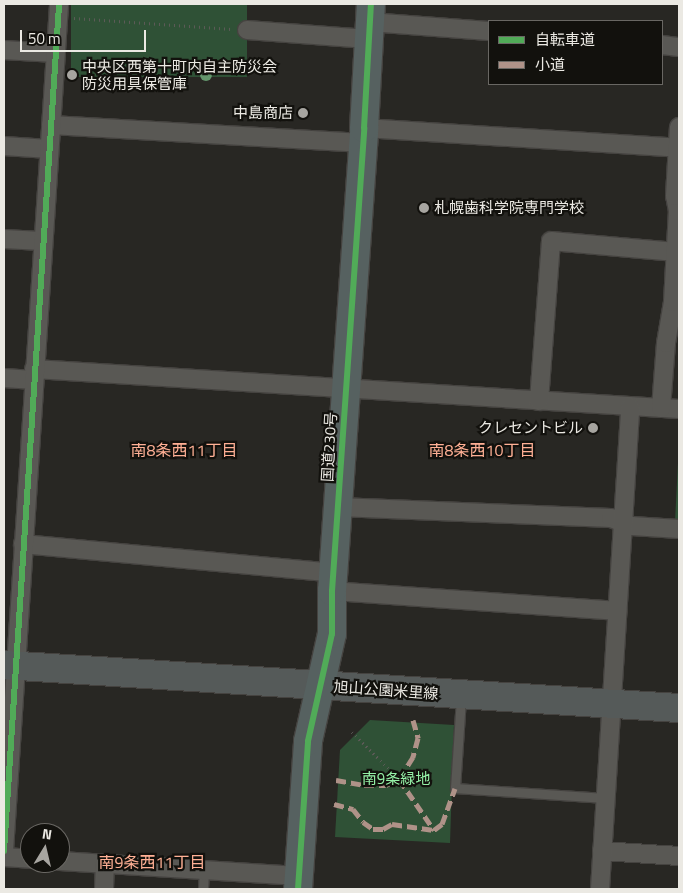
<!DOCTYPE html>
<meta charset="utf-8">
<style>
body{margin:0}
#map{position:relative;width:683px;height:893px;overflow:hidden;background:#282723;font-family:"Titillium Web","Noto Sans JP",sans-serif}
div>[style]{position:absolute}
.green>*{inset:0;background:#2f5136;transform-origin:0 0}
.path>*{height:3px;margin-top:-1.5px;transform-origin:0;background:repeating-linear-gradient(90deg,#5c5a57 0 1px,transparent 0 5px)}
.roads{filter:drop-shadow(1px 0 #454340) drop-shadow(-1px 0 #454340) drop-shadow(0 1px #454340) drop-shadow(0 -1px #454340)}
.lane>*{height:9px;margin:-4.5px;padding:0 4.5px;transform-origin:4.5px;border-radius:4.5px;background:#595854}
.street>*{height:18px;margin:-9px;padding:0 9px;transform-origin:9px;border-radius:9px;background:#595854}
.primary>*{height:28px;margin:-14px;padding:0 14px;transform-origin:14px;border-radius:14px;background:#555a59}
.highway>*{height:28px;margin:-14px;padding:0 14px;transform-origin:14px;border-radius:14px;background:#566160}
.quiet>*{height:5px;margin-top:-2.5px;transform-origin:0;background:repeating-linear-gradient(90deg,#af9288 0 10px,transparent 0 15px)}
.cycleway>*{height:6px;margin:-3px;padding:0 3px;transform-origin:3px;border-radius:3px;background:#51ab58}
.trees>*{width:12px;height:12px;margin:-6px;border-radius:50%;background:#64966c}
.dots>*{width:14px;height:14px;translate:-50% -50%;box-sizing:border-box;border:2px solid #12110d;border-radius:50%}
span{translate:-50% -50%;white-space:nowrap;text-align:center;line-height:1.15;-webkit-text-stroke:4.5px #12110d;paint-order:stroke}
.poi-label{font-size:15px;color:#ebe9e3}
.left{translate:0 -50%;text-align:left}
.right{translate:-100% -50%;text-align:right}
.street-label{font-size:15px;color:#ebe9e3}
.park-label{font-size:15px;color:#95f1a7}
.neighbourhood-label{font-size:16px;color:#ffb095}
.frame{position:absolute;inset:0;border:5px solid #ebe9e3;pointer-events:none}
.legend{position:absolute;left:488px;top:20px;width:175px;height:65px;box-sizing:border-box;background:#12110d;border:1px solid #696763;margin:0;padding:6px 9px;list-style:none;font-size:15px;color:#ebe9e3}
.legend li{display:flex;align-items:center;gap:10px;height:25px}
.legend b{width:25px;border:1px solid #696763}
.north{position:absolute;left:20px;top:823px;width:50px;height:50px;box-sizing:border-box;background:#12110d;border:1px solid #696763;border-radius:50%;rotate:9deg;font-size:14px;font-weight:700;line-height:20px;text-align:center;color:#ebe9e3}
.north::after{content:'';display:block;margin:auto;width:18px;height:22px;background:#a7a5a0;clip-path:polygon(50% 0,100% 100%,50% 72%,0 100%)}
.scale{position:absolute;left:20px;top:30px;width:126px;height:22px;box-sizing:border-box;border:2px solid #ebe9e3;border-top:0;padding-left:6px;font-size:15px;line-height:18px;white-space:nowrap;color:#ebe9e3;-webkit-text-stroke:4px #12110d;paint-order:stroke}
</style>
<div id="map">
<div class="green">
<i style="left:71px;top:4px;width:176px;height:73px"></i>
<i style="clip-path:polygon(679px 443px,679px 522px,675px 522px)"></i>
<i style="clip-path:polygon(370px 720px,454px 725px,450px 843px,335px 837px,340px 750px)"></i>
</div>
<div class="path">
<i style="left:74px;top:18px;width:158px;rotate:4deg"></i>
<i style="left:352px;top:732px;width:66px;rotate:45deg"></i>
</div>
<div class="roads">
<div class="lane">
<i style="left:461px;top:698px;width:90px;rotate:93.8deg"></i>
<i style="left:455px;top:788px;width:150px;rotate:3.8deg"></i>
<i style="left:203px;top:889px;width:20px;rotate:-87deg"></i>
</div>
<div class="street">
<i style="left:369px;top:22px;width:120px;rotate:4.3deg"></i>
<i style="left:247px;top:30px;width:121px;rotate:4.3deg"></i>
<i style="left:662px;top:45px;width:17px;rotate:7deg"></i>
<i style="left:4px;top:50px;width:51px;rotate:3.4deg"></i>
<i style="left:51px;top:125px;width:313px;rotate:3.3deg"></i>
<i style="left:364px;top:128px;width:315px;rotate:3.6deg"></i>
<i style="left:4px;top:146px;width:45px;rotate:3.8deg"></i>
<i style="left:4px;top:239px;width:38px;rotate:3deg"></i>
<i style="left:34px;top:369px;width:646px;rotate:3.55deg"></i>
<i style="left:4px;top:378px;width:30px;rotate:4deg"></i>
<i style="left:539px;top:401px;width:160px;rotate:-85.7deg"></i>
<i style="left:551px;top:241px;width:125px;rotate:5deg"></i>
<i style="left:661px;top:408px;width:65px;rotate:-85.6deg"></i>
<i style="left:666px;top:343px;width:42px;rotate:-80.3deg"></i>
<i style="left:673px;top:302px;width:91px;rotate:-86.9deg"></i>
<i style="left:678px;top:211px;width:15px;rotate:-101deg"></i>
<i style="left:675px;top:196px;width:69px;rotate:-86.7deg"></i>
<i style="left:338px;top:507px;width:273px;rotate:2.3deg"></i>
<i style="left:611px;top:518px;width:22px;rotate:21deg"></i>
<i style="left:632px;top:526px;width:47px;rotate:3.7deg"></i>
<i style="left:23px;top:544px;width:312px;rotate:5.3deg"></i>
<i style="left:332px;top:591px;width:286px;rotate:4deg"></i>
<i style="left:4px;top:851px;width:849px;rotate:-86.28deg"></i>
<i style="left:602px;top:851px;width:77px;rotate:3.7deg"></i>
<i style="left:4px;top:857px;width:26px;rotate:4deg"></i>
<i style="left:60px;top:861px;width:239px;rotate:3.6deg"></i>
<i style="left:104px;top:889px;width:26px;rotate:-88deg"></i>
<i style="left:600px;top:889px;width:483px;rotate:-86.4deg"></i>
</div>
<div class="primary">
<i style="left:4px;top:665px;width:676px;rotate:3.65deg"></i>
</div>
<div class="highway">
<i style="left:298px;top:889px;width:148px;rotate:-86.1deg"></i>
<i style="left:308px;top:741px;width:110px;rotate:-77.4deg"></i>
<i style="left:332px;top:634px;width:43px;rotate:-90deg"></i>
<i style="left:332px;top:591px;width:464px;rotate:-86deg"></i>
<i style="left:364px;top:128px;width:124px;rotate:-86.8deg"></i>
</div>
</div>
<div class="quiet">
<i style="left:413px;top:720px;width:19px;rotate:74deg"></i>
<i style="left:418px;top:738px;width:20px;rotate:105deg"></i>
<i style="left:413px;top:757px;width:26px;rotate:122deg"></i>
<i style="left:399px;top:779px;width:62px;rotate:55.5deg"></i>
<i style="left:336px;top:780px;width:28px;rotate:10deg"></i>
<i style="left:364px;top:785px;width:22px"></i>
<i style="left:386px;top:785px;width:14px;rotate:-25deg"></i>
<i style="left:334px;top:804px;width:20px;rotate:15deg"></i>
<i style="left:353px;top:809px;width:16px;rotate:52deg"></i>
<i style="left:363px;top:822px;width:12px;rotate:35deg"></i>
<i style="left:373px;top:829px;width:10px"></i>
<i style="left:383px;top:829px;width:10px;rotate:-29deg"></i>
<i style="left:392px;top:824px;width:42px;rotate:8.1deg"></i>
<i style="left:434px;top:830px;width:10px;rotate:-37deg"></i>
<i style="left:442px;top:824px;width:38px;rotate:-70deg"></i>
</div>
<div class="cycleway">
<i style="left:4px;top:851px;width:849px;rotate:-86.28deg"></i>
<i style="left:298px;top:889px;width:148px;rotate:-86.1deg"></i>
<i style="left:308px;top:741px;width:110px;rotate:-77.4deg"></i>
<i style="left:332px;top:634px;width:43px;rotate:-90deg"></i>
<i style="left:332px;top:591px;width:464px;rotate:-86deg"></i>
<i style="left:364px;top:128px;width:124px;rotate:-86.8deg"></i>
</div>
<div class="trees">
<i style="left:206px;top:75px"></i>
</div>
<div class="dots">
<i style="left:72px;top:75px;background:#a7a5a0"></i>
<i style="left:303px;top:113px;background:#a7a5a0"></i>
<i style="left:424px;top:208px;background:#a7a5a0"></i>
<i style="left:593px;top:428px;background:#a7a5a0"></i>
</div>
<div class="poi-label">
<span class="left" style="left:82px;top:75px">中央区西第十町内自主防災会<br>防災用具保管庫</span>
<span class="right" style="left:293px;top:113px">中島商店</span>
<span class="left" style="left:434px;top:208px">札幌歯科学院専門学校</span>
<span class="right" style="left:583px;top:428px">クレセントビル</span>
</div>
<div class="street-label">
<span style="left:329px;top:447px;rotate:-87deg">国道230号</span>
<span style="left:386px;top:690px;rotate:4deg">旭山公園米里線</span>
</div>
<div class="park-label">
<span style="left:396px;top:779px">南9条緑地</span>
</div>
<div class="neighbourhood-label">
<span style="left:184px;top:450px">南8条西11丁目</span>
<span style="left:482px;top:450px">南8条西10丁目</span>
<span style="left:152px;top:862px">南9条西11丁目</span>
</div>
<div class="frame"></div>
<ul class="legend">
<li><b style="height:6px;background:#51ab58"></b>自転車道</li>
<li><b style="height:6px;background:#af9288"></b>小道</li>
</ul>
<div class="north">N</div>
<div class="scale">50 m</div>
</div>
